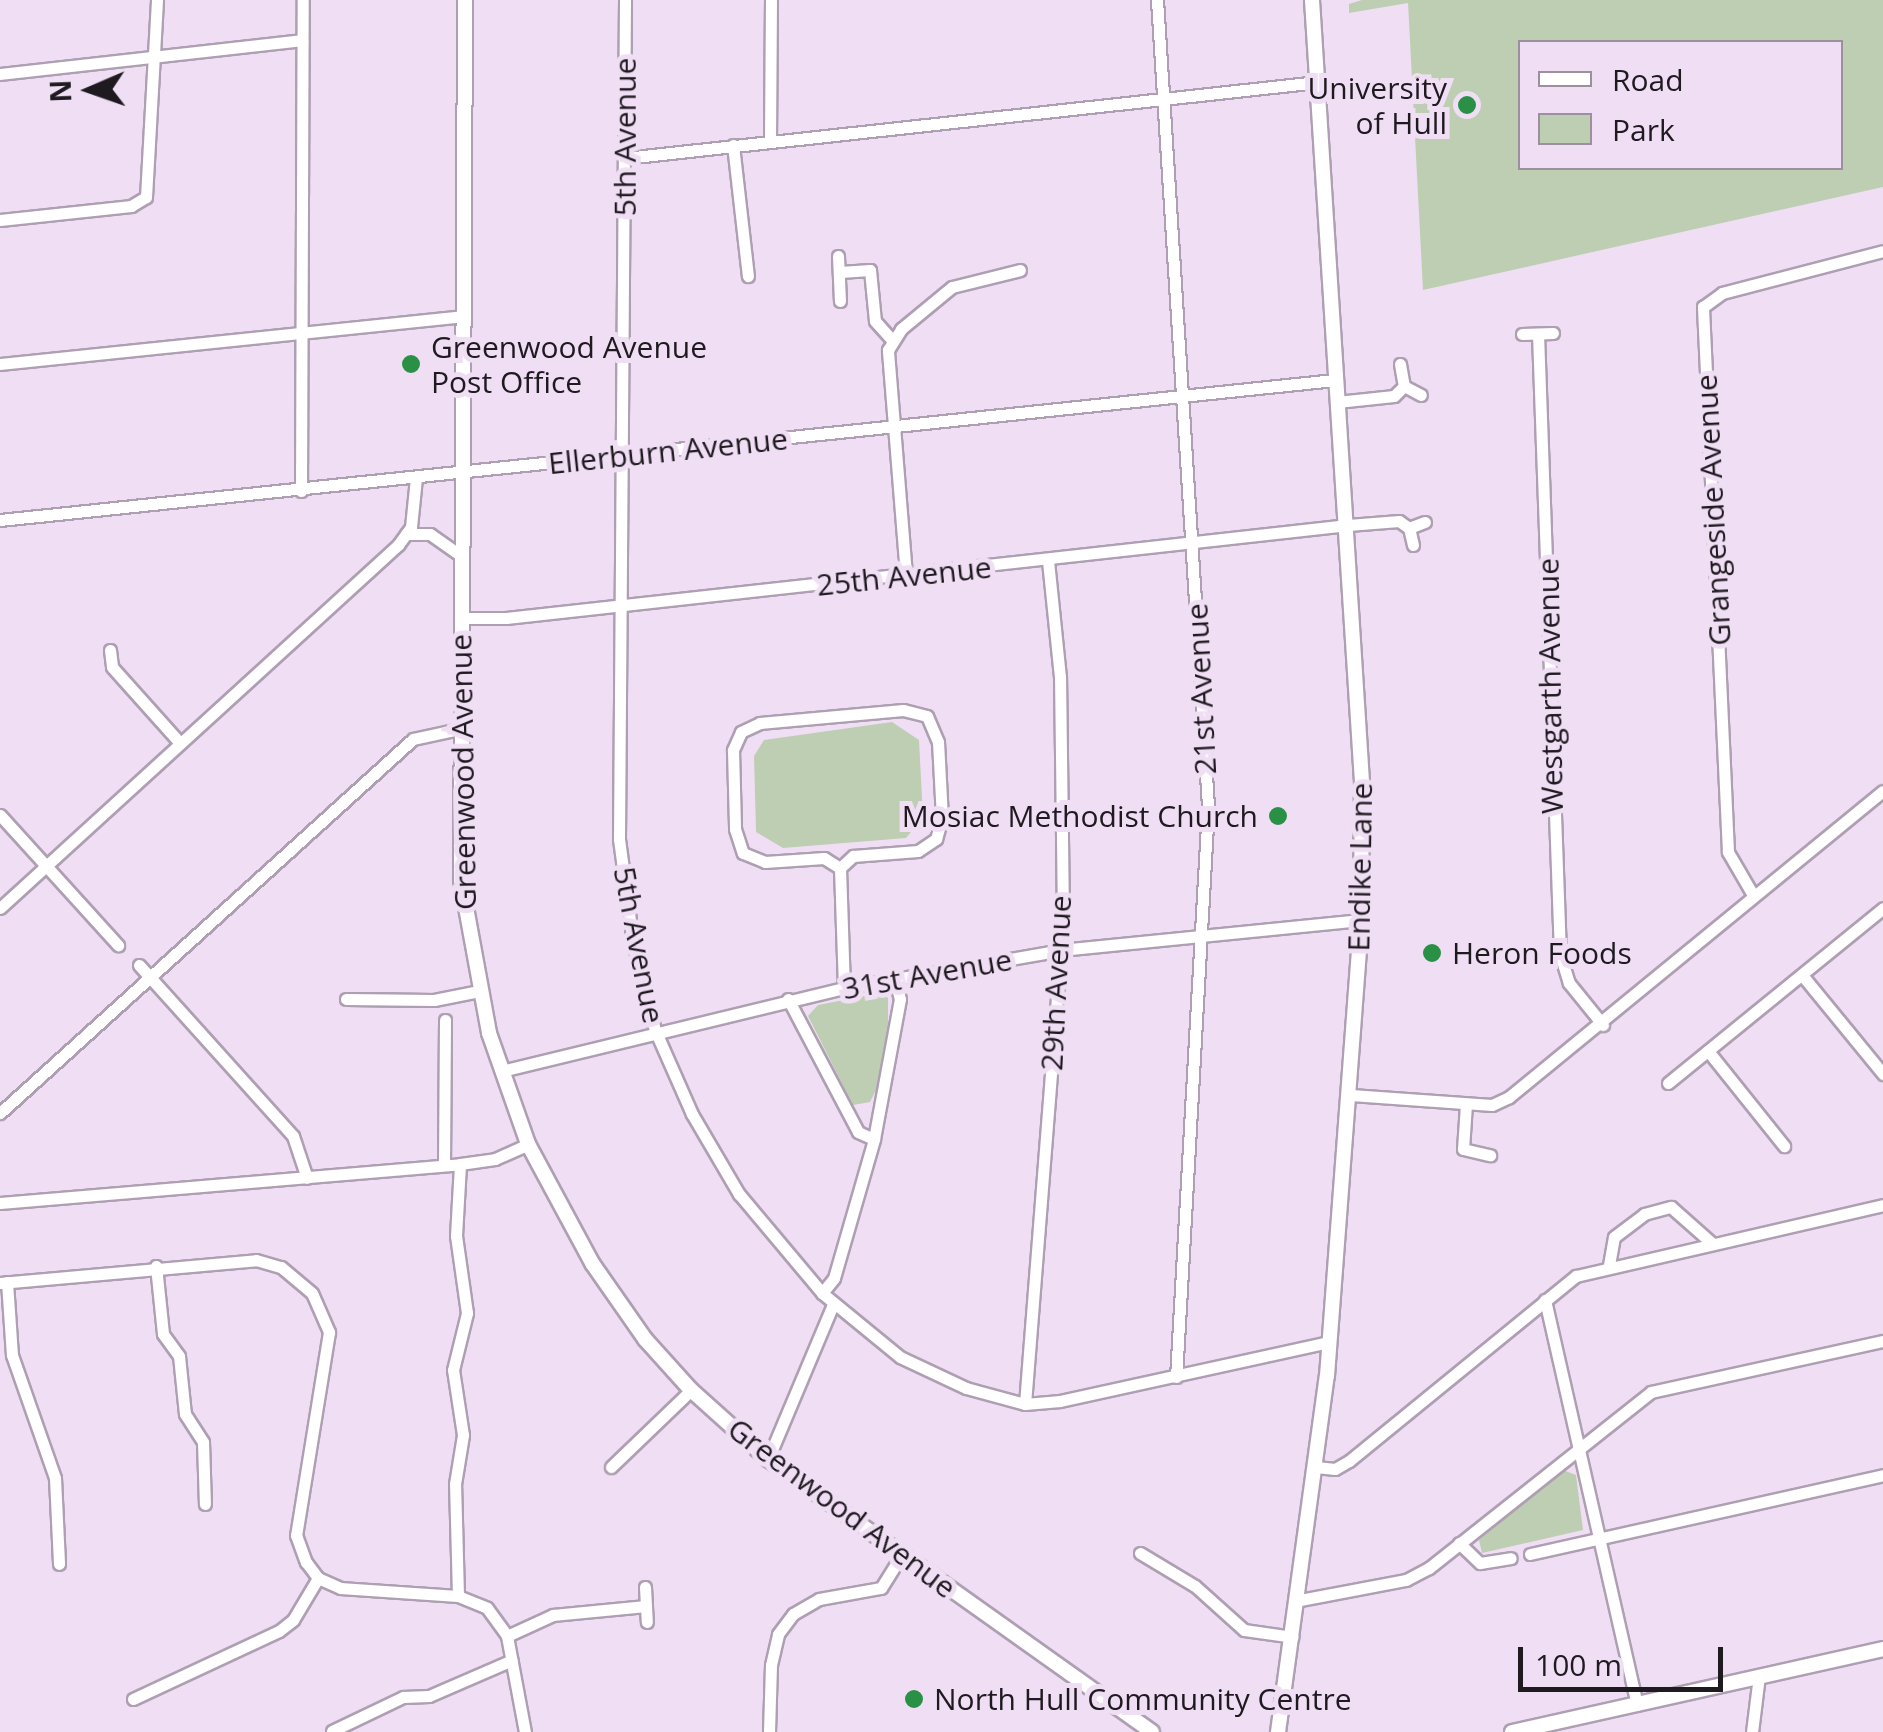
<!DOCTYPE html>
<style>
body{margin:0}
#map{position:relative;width:1883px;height:1732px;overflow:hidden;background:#f0dff4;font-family:"Open Sans",sans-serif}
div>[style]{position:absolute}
.green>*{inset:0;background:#bdceb2}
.roads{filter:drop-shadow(2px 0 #ae9fb2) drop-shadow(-2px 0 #ae9fb2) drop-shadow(0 2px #ae9fb2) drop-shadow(0 -2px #ae9fb2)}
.minor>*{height:11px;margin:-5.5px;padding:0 5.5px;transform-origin:5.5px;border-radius:5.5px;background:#fff}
.tertiary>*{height:14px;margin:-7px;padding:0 7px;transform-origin:7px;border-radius:7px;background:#fff}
.dots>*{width:28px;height:28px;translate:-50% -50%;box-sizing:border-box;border:5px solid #f0dff4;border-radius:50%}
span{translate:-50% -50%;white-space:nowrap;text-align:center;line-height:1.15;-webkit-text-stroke:10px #f0dff4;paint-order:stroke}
.poi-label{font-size:30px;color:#1f1920}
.right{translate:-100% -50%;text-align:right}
.left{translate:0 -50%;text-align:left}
.street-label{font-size:30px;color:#1f1920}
.legend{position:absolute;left:1518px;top:40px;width:325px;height:130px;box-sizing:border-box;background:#f0dff4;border:2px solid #9c909f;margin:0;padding:12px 18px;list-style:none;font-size:30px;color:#1f1920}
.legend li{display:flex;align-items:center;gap:20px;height:50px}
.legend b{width:50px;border:2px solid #9c909f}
.north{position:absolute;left:40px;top:40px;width:100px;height:100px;-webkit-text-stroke:8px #f0dff4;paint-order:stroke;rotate:268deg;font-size:28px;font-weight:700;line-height:40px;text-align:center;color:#1f1920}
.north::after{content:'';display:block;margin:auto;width:35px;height:45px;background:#1f1920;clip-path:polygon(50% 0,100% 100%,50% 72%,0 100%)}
.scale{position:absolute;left:1518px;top:1647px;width:205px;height:45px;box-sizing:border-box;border:5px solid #1f1920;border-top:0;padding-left:12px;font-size:30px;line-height:35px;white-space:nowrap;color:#1f1920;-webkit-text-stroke:8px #f0dff4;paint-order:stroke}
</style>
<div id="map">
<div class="green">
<i style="clip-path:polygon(evenodd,1362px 0,1883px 0,1883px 187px,1423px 290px,1408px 3px,1349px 13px,1349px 4px,1362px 0,1520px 42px,1840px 42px,1840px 168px,1520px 168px,1520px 42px)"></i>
<i style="clip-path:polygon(892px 722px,919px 740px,923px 817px,906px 838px,783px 848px,756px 832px,754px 756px,764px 740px)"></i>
<i style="clip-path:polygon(880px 993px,888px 998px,888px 1027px,876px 1090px,870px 1102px,853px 1105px,808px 1016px,818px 1005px)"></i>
<i style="clip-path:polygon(1563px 1470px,1576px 1475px,1583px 1530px,1482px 1553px,1479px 1540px)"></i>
</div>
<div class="roads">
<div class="minor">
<i style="left:625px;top:0;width:839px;rotate:90.41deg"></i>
<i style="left:619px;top:839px;width:104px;rotate:82.3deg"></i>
<i style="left:633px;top:942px;width:91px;rotate:76deg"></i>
<i style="left:655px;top:1030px;width:92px;rotate:66.2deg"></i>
<i style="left:692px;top:1114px;width:93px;rotate:59.6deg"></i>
<i style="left:739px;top:1194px;width:129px;rotate:50deg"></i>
<i style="left:822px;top:1293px;width:101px;rotate:39.4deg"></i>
<i style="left:900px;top:1357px;width:73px;rotate:25.2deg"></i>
<i style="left:966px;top:1388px;width:61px;rotate:15.2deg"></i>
<i style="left:1025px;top:1404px;width:35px;rotate:-5deg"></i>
<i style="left:1060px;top:1401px;width:275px;rotate:-12.4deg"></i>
<i style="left:1157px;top:0;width:809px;rotate:86.38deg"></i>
<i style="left:1208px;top:807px;width:571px;rotate:93.21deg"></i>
<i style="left:0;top:74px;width:304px;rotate:-6.4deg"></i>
<i style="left:770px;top:140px;width:140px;rotate:-89.6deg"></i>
<i style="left:733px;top:145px;width:132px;rotate:83.5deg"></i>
<i style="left:625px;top:158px;width:697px;rotate:-6.26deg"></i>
<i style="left:0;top:220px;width:132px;rotate:-6.1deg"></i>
<i style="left:131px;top:206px;width:17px;rotate:-31deg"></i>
<i style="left:146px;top:197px;width:197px;rotate:-86.8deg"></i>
<i style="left:838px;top:256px;width:45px;rotate:87.5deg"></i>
<i style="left:840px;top:272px;width:30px;rotate:-4deg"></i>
<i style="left:870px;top:270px;width:51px;rotate:84.4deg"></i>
<i style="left:875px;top:321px;width:25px;rotate:48deg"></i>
<i style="left:1522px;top:334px;width:31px;rotate:-2deg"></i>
<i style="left:1538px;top:334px;width:620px;rotate:87.97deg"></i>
<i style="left:1560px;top:954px;width:30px;rotate:73deg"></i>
<i style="left:1569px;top:983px;width:54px;rotate:51deg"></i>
<i style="left:0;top:364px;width:464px;rotate:-5.9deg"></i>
<i style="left:1400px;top:364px;width:22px;rotate:80deg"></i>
<i style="left:1404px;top:386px;width:19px;rotate:28deg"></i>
<i style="left:1337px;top:402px;width:57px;rotate:-6deg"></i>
<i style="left:1394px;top:396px;width:14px;rotate:-45deg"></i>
<i style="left:301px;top:491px;width:491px;rotate:-89.8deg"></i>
<i style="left:0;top:520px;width:1342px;rotate:-5.99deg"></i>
<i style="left:406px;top:534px;width:24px"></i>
<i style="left:430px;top:534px;width:37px;rotate:35deg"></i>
<i style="left:1413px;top:545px;width:17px;rotate:-103deg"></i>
<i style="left:1409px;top:528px;width:17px;rotate:-21deg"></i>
<i style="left:906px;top:575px;width:226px;rotate:-94.6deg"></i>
<i style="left:888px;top:350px;width:25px;rotate:-58deg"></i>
<i style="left:901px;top:329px;width:66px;rotate:-39.5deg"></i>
<i style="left:952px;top:287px;width:70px;rotate:-14deg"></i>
<i style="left:460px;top:618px;width:46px"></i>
<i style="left:506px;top:618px;width:847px;rotate:-6.3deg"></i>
<i style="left:1348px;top:525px;width:51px;rotate:-4.5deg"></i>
<i style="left:1399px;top:521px;width:12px;rotate:35deg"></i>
<i style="left:110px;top:650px;width:17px;rotate:83deg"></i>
<i style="left:112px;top:667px;width:102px;rotate:48.2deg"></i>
<i style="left:0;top:815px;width:176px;rotate:47.8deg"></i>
<i style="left:840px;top:868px;width:18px;rotate:-43deg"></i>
<i style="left:853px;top:856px;width:65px;rotate:-4.4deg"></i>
<i style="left:918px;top:851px;width:22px;rotate:-34deg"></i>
<i style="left:936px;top:839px;width:22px;rotate:-74deg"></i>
<i style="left:942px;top:818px;width:76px;rotate:-93deg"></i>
<i style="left:938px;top:742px;width:28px;rotate:-113deg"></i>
<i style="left:927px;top:716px;width:25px;rotate:-166deg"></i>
<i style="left:903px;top:710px;width:144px;rotate:174.8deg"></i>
<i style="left:760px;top:723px;width:21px;rotate:155deg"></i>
<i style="left:741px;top:732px;width:20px;rotate:114deg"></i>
<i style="left:733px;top:750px;width:79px;rotate:88.5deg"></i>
<i style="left:735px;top:829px;width:25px;rotate:72deg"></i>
<i style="left:743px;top:853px;width:24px;rotate:22deg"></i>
<i style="left:765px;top:862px;width:59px;rotate:-3.9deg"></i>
<i style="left:824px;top:858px;width:19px;rotate:32deg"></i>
<i style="left:840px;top:868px;width:120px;rotate:88.1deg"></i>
<i style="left:1753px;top:895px;width:50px;rotate:-120.2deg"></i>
<i style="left:1728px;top:852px;width:546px;rotate:-92.63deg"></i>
<i style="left:1703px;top:307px;width:24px;rotate:-36deg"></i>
<i style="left:1722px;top:293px;width:166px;rotate:-14.6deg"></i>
<i style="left:0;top:908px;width:539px;rotate:-42.37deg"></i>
<i style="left:398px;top:545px;width:22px;rotate:-54deg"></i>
<i style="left:411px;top:527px;width:49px;rotate:-84.2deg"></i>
<i style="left:139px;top:965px;width:230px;rotate:48deg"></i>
<i style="left:293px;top:1136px;width:44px;rotate:71.6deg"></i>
<i style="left:1802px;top:975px;width:128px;rotate:50.7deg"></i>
<i style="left:346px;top:999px;width:88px;rotate:0.7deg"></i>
<i style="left:434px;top:1000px;width:46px;rotate:-11.3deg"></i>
<i style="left:788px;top:999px;width:150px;rotate:62.2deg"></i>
<i style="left:858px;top:1132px;width:17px;rotate:24deg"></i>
<i style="left:1708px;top:1051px;width:122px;rotate:51.3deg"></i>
<i style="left:501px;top:1071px;width:353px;rotate:-13.6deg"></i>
<i style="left:844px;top:988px;width:220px;rotate:-9.9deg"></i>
<i style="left:1061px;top:950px;width:301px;rotate:-5.7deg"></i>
<i style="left:1668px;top:1083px;width:277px;rotate:-39.1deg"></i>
<i style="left:1351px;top:1095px;width:141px;rotate:4.1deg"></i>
<i style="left:1492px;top:1105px;width:19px;rotate:-25deg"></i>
<i style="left:1509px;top:1097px;width:483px;rotate:-39.3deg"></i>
<i style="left:1466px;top:1104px;width:45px;rotate:93.8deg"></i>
<i style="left:1463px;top:1149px;width:28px;rotate:13deg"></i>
<i style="left:0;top:1113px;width:557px;rotate:-42.16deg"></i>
<i style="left:413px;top:739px;width:47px;rotate:-12.3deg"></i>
<i style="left:444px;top:1165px;width:145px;rotate:-89.6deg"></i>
<i style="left:0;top:1203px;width:462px;rotate:-4.8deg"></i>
<i style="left:460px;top:1164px;width:35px;rotate:-8deg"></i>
<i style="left:495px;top:1159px;width:36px;rotate:-24deg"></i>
<i style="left:1609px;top:1265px;width:28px;rotate:-80deg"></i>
<i style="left:1614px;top:1237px;width:38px;rotate:-37deg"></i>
<i style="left:1644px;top:1214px;width:28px;rotate:-15deg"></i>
<i style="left:1671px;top:1207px;width:56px;rotate:41.4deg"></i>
<i style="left:156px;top:1266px;width:68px;rotate:84.1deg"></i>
<i style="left:163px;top:1334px;width:27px;rotate:54deg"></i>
<i style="left:179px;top:1356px;width:58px;rotate:84.1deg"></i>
<i style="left:185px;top:1414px;width:33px;rotate:57deg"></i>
<i style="left:203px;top:1442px;width:62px;rotate:88.2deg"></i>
<i style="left:7px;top:1282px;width:73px;rotate:86.1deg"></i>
<i style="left:12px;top:1355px;width:130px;rotate:70.7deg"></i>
<i style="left:55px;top:1478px;width:86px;rotate:87.3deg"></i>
<i style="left:0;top:1283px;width:257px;rotate:-5.1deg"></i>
<i style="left:256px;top:1260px;width:26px;rotate:16deg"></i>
<i style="left:281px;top:1267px;width:40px;rotate:40deg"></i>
<i style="left:312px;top:1293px;width:43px;rotate:66.4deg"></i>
<i style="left:329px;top:1332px;width:206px;rotate:99.2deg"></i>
<i style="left:296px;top:1535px;width:29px;rotate:70deg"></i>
<i style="left:306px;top:1562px;width:20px;rotate:53deg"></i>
<i style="left:318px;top:1578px;width:24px;rotate:24deg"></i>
<i style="left:340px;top:1588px;width:118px;rotate:3.9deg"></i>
<i style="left:458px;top:1596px;width:31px;rotate:22deg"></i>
<i style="left:487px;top:1608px;width:34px;rotate:54deg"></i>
<i style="left:507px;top:1636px;width:98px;rotate:79.4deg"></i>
<i style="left:822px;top:1293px;width:19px;rotate:-51deg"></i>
<i style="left:834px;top:1278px;width:145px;rotate:-73.9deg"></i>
<i style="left:874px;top:1139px;width:142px;rotate:-79.5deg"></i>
<i style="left:900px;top:999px;width:20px;rotate:-105deg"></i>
<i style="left:1545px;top:1300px;width:415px;rotate:77.2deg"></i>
<i style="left:1025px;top:1404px;width:486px;rotate:-85.5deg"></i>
<i style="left:1063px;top:919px;width:242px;rotate:-90.7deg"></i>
<i style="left:1060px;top:677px;width:117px;rotate:-95.9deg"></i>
<i style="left:768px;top:1459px;width:168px;rotate:-67.2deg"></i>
<i style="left:611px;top:1467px;width:111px;rotate:-43.9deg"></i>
<i style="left:1316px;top:1467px;width:19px;rotate:6deg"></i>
<i style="left:1335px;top:1469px;width:16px;rotate:-30deg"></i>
<i style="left:1349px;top:1461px;width:293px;rotate:-39.2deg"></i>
<i style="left:1576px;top:1276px;width:315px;rotate:-13deg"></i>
<i style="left:1459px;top:1543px;width:29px;rotate:44deg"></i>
<i style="left:1480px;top:1563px;width:31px;rotate:-9deg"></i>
<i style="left:1140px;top:1553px;width:64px;rotate:31deg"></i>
<i style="left:1195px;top:1586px;width:66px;rotate:41.9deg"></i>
<i style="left:1244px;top:1630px;width:49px;rotate:8.1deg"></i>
<i style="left:1530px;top:1554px;width:362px;rotate:-12.6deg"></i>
<i style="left:645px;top:1587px;width:35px;rotate:87deg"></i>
<i style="left:458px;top:1596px;width:112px;rotate:-91.5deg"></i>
<i style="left:455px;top:1484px;width:50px;rotate:-80.7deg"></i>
<i style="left:463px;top:1435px;width:66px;rotate:-98.7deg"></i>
<i style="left:453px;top:1370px;width:59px;rotate:-76.2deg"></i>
<i style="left:467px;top:1313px;width:78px;rotate:-98.1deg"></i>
<i style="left:456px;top:1236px;width:72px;rotate:-86.8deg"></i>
<i style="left:1300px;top:1600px;width:108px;rotate:-10.7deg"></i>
<i style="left:1406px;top:1580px;width:26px;rotate:-28deg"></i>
<i style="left:1429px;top:1568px;width:283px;rotate:-38.4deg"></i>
<i style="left:1651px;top:1392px;width:238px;rotate:-12.4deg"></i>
<i style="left:507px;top:1636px;width:51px;rotate:-24.5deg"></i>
<i style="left:553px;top:1615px;width:93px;rotate:-5.5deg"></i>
<i style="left:133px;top:1699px;width:161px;rotate:-25deg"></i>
<i style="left:279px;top:1631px;width:18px;rotate:-38deg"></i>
<i style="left:293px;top:1620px;width:49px;rotate:-59.2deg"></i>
<i style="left:332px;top:1731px;width:79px;rotate:-25.6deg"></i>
<i style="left:403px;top:1697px;width:26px;rotate:-2deg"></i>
<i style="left:429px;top:1696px;width:90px;rotate:-23.4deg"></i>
<i style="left:769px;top:1732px;width:67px;rotate:-88.3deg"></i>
<i style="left:771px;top:1665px;width:32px;rotate:-77deg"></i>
<i style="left:778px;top:1634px;width:25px;rotate:-53deg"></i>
<i style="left:793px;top:1614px;width:30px;rotate:-30deg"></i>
<i style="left:819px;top:1599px;width:63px;rotate:-10.1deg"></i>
<i style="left:881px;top:1588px;width:38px;rotate:-58deg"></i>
<i style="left:1752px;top:1732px;width:56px;rotate:-82.9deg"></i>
</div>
<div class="tertiary">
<i style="left:465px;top:0;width:880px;rotate:90.26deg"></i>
<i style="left:461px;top:880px;width:156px;rotate:79.6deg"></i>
<i style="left:489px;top:1033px;width:118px;rotate:70.6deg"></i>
<i style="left:528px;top:1144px;width:135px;rotate:61.7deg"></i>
<i style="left:592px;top:1263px;width:93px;rotate:55.1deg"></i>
<i style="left:645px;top:1339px;width:69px;rotate:48deg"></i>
<i style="left:691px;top:1390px;width:103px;rotate:41.9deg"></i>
<i style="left:768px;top:1459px;width:471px;rotate:35.4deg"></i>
<i style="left:1278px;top:1732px;width:359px;rotate:-82.2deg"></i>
<i style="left:1327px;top:1376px;width:457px;rotate:-85.7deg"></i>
<i style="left:1361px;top:920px;width:138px;rotate:-89.6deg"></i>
<i style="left:1362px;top:782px;width:784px;rotate:-93.66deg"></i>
<i style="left:1512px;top:1732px;width:380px;rotate:-12.6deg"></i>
</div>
</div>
<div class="dots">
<i style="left:1467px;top:105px;background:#2a9045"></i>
<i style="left:411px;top:364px;background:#2a9045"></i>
<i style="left:1278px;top:816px;background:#2a9045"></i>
<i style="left:1432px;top:953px;background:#2a9045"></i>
<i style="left:914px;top:1699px;background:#2a9045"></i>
</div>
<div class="poi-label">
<span class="right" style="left:1447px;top:105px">University<br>of Hull</span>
<span class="left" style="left:431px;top:364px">Greenwood Avenue<br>Post Office</span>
<span class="right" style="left:1258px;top:816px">Mosiac Methodist Church</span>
<span class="left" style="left:1452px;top:953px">Heron Foods</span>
<span class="left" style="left:934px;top:1699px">North Hull Community Centre</span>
</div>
<div class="street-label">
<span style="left:625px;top:137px;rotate:-90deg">5th Avenue</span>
<span style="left:668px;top:451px;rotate:-6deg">Ellerburn Avenue</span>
<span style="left:1713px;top:510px;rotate:-93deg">Grangeside Avenue</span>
<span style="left:904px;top:576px;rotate:-6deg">25th Avenue</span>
<span style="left:1550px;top:686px;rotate:-91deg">Westgarth Avenue</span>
<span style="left:1201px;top:689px;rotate:-93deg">21st Avenue</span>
<span style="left:463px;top:772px;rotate:-91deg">Greenwood Avenue</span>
<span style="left:1360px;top:867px;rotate:-89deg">Endike Lane</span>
<span style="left:639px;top:945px;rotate:79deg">5th Avenue</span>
<span style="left:927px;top:974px;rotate:-10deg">31st Avenue</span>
<span style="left:1056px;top:983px;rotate:-87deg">29th Avenue</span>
<span style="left:842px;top:1508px;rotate:37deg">Greenwood Avenue</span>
</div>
<ul class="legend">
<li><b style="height:12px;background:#fff"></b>Road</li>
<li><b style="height:28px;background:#bdceb2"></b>Park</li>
</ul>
<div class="north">N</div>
<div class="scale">100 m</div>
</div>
